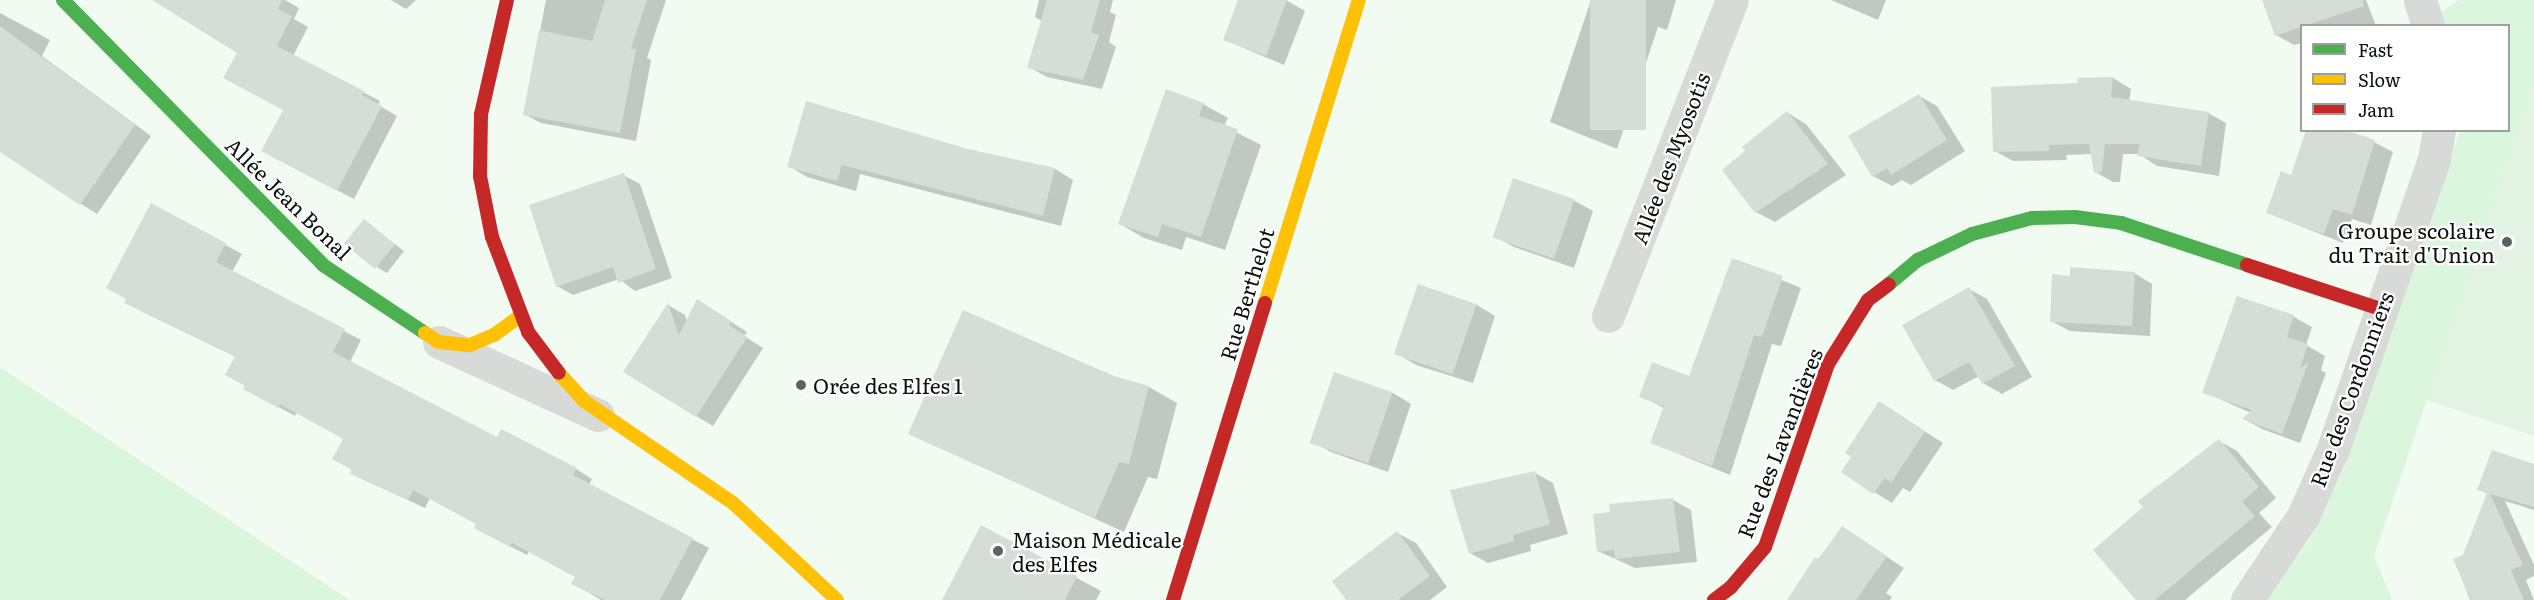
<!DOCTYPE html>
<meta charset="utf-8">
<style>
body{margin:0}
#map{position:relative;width:2534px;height:600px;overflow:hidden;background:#f1fbf2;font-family:Literata,serif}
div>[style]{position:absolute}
.built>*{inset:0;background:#e2f3e4}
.green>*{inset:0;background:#daf6dd}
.shadow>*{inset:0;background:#0003}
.building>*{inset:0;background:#d6ddd6;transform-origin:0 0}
.street>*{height:33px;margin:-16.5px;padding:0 16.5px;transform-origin:16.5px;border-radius:16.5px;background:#d8dad8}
.fast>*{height:14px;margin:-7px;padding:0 7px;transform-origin:7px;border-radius:7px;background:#4caf50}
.slow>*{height:14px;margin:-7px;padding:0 7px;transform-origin:7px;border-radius:7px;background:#ffc107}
.jam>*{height:14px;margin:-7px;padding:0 7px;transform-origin:7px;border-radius:7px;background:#c62828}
.dots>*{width:16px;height:16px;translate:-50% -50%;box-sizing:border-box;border:3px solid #fff;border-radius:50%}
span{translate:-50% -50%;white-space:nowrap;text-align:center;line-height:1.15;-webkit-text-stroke:4.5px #fff;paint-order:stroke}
.street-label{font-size:21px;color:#0b110c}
.poi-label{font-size:21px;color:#0b110c}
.right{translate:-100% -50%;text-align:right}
.left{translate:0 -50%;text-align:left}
.legend{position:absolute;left:2300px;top:24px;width:210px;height:108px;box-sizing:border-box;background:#fff;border:2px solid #9da09e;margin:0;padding:8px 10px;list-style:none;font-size:18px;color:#0b110c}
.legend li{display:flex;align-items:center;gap:12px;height:30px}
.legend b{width:30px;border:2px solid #9da09e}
</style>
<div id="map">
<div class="built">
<i style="clip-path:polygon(2534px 85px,2534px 436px,2427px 400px)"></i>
</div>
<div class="green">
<i style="clip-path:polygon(2459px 0,2534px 0,2534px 84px,2374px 556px,2392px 600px,2265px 600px,2310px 539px,2344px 469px,2460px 131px,2508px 130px,2508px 26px,2440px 25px,2440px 13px)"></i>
<i style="clip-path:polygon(0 367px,349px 600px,0 600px)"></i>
</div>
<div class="shadow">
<i style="clip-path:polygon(188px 0,285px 0,299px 8px,294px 19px,308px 27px,293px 56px,380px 101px,378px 105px,397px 116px,354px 199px,280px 160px,285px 110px,239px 53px)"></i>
<i style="clip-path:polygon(391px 0,416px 0,406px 9px)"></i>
<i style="clip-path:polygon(546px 0,666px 0,647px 58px,651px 60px,636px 141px,541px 123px,524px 114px)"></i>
<i style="clip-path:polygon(1039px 0,1113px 0,1110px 12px,1116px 15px,1109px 42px,1116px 47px,1102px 89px,1047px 77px,1029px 67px,1042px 21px,1035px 17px)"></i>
<i style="clip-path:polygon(1240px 0,1286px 0,1305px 11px,1284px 65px,1225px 40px)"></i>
<i style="clip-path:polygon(1591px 0,1676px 0,1667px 30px,1658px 27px,1617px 149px,1550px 122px)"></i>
<i style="clip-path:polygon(1831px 0,1886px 0,1878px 20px)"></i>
<i style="clip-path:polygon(2264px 0,2366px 0,2376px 26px,2302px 26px,2302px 43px,2294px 45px,2276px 35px)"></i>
<i style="clip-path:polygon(0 13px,50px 40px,42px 56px,151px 136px,97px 214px,29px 171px,0 125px)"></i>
<i style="clip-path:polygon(2113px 78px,2131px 89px,2129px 102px,2208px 113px,2226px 123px,2219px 176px,2157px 166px,2139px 154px,2123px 154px,2120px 182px,2113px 182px,2095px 172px,2092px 154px,2066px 155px,2067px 160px,2013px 161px,1995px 151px,2080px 85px,2079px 80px)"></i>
<i style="clip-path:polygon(1919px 96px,1937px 106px,1965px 151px,1911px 185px,1902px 180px,1892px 186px,1873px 176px)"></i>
<i style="clip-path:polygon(1203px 104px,1228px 118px,1224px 126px,1261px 145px,1225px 250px,1186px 237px,1182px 250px,1144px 238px,1120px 224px)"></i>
<i style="clip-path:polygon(1788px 113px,1806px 124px,1846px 175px,1775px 222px,1756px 212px)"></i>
<i style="clip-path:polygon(2374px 142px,2393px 152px,2371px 225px,2352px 219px,2343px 243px,2268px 213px,2292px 177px)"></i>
<i style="clip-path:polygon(968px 150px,1055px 169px,1073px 180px,1061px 226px,860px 174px,856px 191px,807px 177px,789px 166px)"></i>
<i style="clip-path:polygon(623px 175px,640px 184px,672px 278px,635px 291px,619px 279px,573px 295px,557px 286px)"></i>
<i style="clip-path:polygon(1514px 180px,1575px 201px,1593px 211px,1574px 268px,1514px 247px,1496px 237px)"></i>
<i style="clip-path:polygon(152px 205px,242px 254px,232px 272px,361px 340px,350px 362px,498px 439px,576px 469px,592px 479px,589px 485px,709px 548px,681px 600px,601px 600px,573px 583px,577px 577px,529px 551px,527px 555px,492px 537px,478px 524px,430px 498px,425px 508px,352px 474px,345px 438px,297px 412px,295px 416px,262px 398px,246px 386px,236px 357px,143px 312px)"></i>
<i style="clip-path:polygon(364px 221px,404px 251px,387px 273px,378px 268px)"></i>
<i style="clip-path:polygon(1733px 260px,1801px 288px,1781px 346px,1772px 344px,1730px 475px,1652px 443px,1664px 408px,1641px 396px,1690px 378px)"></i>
<i style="clip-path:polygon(2134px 273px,2152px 284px,2150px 336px,2070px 331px,2051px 321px)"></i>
<i style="clip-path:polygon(1419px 286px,1477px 305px,1495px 316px,1473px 383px,1416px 365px,1398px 354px)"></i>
<i style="clip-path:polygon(1969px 289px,1987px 299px,2032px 377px,2002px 394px,1983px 383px,1979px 376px,1953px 390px,1935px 380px)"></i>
<i style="clip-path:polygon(2238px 298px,2294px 317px,2312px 327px,2306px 345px,2325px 356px,2321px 370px,2326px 373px,2300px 443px,2262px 429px,2244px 419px,2251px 413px,2204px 392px)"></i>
<i style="clip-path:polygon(668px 305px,685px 315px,687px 322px,714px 311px,747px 332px,744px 336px,763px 348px,713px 426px,696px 416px)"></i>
<i style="clip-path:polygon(1335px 374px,1393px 393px,1411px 404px,1388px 472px,1331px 452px,1313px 442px)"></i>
<i style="clip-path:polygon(1113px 378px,1149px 387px,1177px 403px,1157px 479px,1148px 477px,1124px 532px,910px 434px)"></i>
<i style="clip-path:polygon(1898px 414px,1943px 443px,1910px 492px,1903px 488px,1892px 503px,1874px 492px)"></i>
<i style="clip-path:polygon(2219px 441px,2237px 451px,2276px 498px,2259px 513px,2272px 527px,2185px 600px,2138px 600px)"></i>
<i style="clip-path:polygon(2534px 465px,2534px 510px,2505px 501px,2534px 565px,2534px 576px,2526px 580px,2534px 600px,2470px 600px,2455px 560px,2465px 556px,2488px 494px,2479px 489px)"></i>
<i style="clip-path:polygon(1535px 473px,1553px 483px,1568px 534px,1530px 545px,1531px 551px,1488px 563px,1470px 553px,1452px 491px)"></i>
<i style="clip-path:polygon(1673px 500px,1691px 510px,1697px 562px,1635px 568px,1598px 551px)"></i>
<i style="clip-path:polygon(982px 527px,1101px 591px,1096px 600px,944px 600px)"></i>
<i style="clip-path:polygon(1842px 528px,1904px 568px,1886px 593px,1892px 597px,1890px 600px,1799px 600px,1797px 587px)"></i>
<i style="clip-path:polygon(1397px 533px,1416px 543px,1447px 587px,1430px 600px,1347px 600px)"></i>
</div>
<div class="building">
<i style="clip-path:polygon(152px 0,282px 0,278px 9px,292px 16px,277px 46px,364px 91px,362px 95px,382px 106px,337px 191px,261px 151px,283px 110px,223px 78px,237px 53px)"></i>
<i style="clip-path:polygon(605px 0,647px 0,631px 49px,636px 49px,620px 133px,523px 115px,539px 30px,592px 41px)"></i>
<i style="clip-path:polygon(1047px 0,1100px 0,1091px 32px,1099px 35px,1083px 80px,1027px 68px)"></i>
<i style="clip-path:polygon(1238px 0,1287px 0,1266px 56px,1223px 40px)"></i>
<i style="left:1590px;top:0;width:56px;height:130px"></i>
<i style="clip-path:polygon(2262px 0,2363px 0,2364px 6px,2275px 36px)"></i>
<i style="clip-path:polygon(0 26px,135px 125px,80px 205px,0 152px)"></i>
<i style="clip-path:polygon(2113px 77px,2111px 97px,2209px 112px,2201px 166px,2137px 156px,2140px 144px,2105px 144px,2102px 172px,2094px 173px,2089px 144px,2049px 145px,2049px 151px,1993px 152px,1991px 87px,2078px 83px,2077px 78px)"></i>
<i style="clip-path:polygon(1166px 89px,1204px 103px,1199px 116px,1238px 129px,1201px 237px,1162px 224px,1158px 237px,1118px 224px)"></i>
<i style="clip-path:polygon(1919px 94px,1947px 140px,1891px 175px,1887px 168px,1872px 177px,1848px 136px)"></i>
<i style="clip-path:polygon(806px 101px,968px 149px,1055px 168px,1043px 216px,842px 165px,837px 181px,787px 167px)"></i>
<i style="clip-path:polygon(1787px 111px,1828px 164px,1755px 213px,1722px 170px,1745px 151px,1742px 147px)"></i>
<i style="clip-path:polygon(2306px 130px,2345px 130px,2375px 140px,2352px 215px,2333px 209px,2324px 234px,2266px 213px,2281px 171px,2291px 175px)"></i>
<i style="clip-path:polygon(624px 173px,656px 269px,618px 283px,613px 267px,556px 287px,529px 205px)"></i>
<i style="left:1513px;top:178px;width:65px;height:63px;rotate:19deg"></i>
<i style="clip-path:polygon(151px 203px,226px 243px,216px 262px,345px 329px,333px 352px,497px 437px,501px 429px,577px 468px,573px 475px,693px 538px,660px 600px,605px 600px,571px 584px,575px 577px,512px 543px,510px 547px,474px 528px,476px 524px,413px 490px,408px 500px,350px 474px,352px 470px,332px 459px,343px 439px,280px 404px,278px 408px,243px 389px,245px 386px,225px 375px,235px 356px,124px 303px,126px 299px,106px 288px)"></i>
<i style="left:364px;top:219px;width:40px;height:32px;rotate:39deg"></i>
<i style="clip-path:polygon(1732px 258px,1783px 276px,1762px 337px,1754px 335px,1712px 466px,1650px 443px,1664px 406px,1639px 397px,1652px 362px,1689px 376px)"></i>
<i style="clip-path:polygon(2070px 267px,2135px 272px,2132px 326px,2050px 322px,2052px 274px,2070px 276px)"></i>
<i style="left:1418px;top:284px;width:62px;height:74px;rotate:19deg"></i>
<i style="clip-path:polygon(1969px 287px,2015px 366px,1982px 384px,1969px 362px,1934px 381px,1902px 325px)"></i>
<i style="clip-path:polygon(2237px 296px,2294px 315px,2287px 337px,2308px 344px,2300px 369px,2309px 361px,2282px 434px,2242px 419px,2252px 410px,2202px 393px)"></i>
<i style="clip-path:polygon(697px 299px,731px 321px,729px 325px,747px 337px,696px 417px,623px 372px,668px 303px,679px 335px)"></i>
<i style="clip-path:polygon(963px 310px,1114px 376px,1149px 386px,1129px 464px,1119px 462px,1095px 518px,908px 434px)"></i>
<i style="left:1334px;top:372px;width:62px;height:75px;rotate:19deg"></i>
<i style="clip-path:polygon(1879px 401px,1925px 431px,1891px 483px,1885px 478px,1873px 494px,1841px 472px,1851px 457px,1845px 453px)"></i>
<i style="clip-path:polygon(2219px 439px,2259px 487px,2242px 502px,2255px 516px,2155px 600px,2136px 600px,2093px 550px,2143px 507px,2138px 501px)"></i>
<i style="clip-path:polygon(2492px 450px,2534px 464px,2534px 507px,2490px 494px,2523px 565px,2511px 570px,2524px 600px,2471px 600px,2453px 559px,2463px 555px,2487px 493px,2477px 490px)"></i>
<i style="clip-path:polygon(1535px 471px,1550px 524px,1513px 535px,1514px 541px,1469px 554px,1450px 490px)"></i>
<i style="clip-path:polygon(1673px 498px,1680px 552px,1615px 559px,1614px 550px,1597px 552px,1593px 514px,1610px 512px,1609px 504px)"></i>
<i style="clip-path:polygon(981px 525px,1077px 576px,1065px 600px,942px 600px)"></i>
<i style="clip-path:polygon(1842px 526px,1887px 556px,1856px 600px,1787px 600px,1815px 557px,1819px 559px)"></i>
<i style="clip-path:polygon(1397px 531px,1430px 576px,1398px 600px,1346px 600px,1332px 581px)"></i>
</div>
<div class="street">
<i style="left:2420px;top:0;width:27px;rotate:73deg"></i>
<i style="left:1608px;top:316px;width:339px;rotate:-68.6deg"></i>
<i style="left:439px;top:342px;width:175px;rotate:24.7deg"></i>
<i style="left:2247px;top:600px;width:101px;rotate:-56.3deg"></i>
<i style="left:2303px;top:516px;width:73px;rotate:-65.9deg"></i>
<i style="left:2333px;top:449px;width:307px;rotate:-70.8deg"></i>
<i style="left:2434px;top:159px;width:29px;rotate:-80deg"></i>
</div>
<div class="fast">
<i style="left:63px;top:0;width:371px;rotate:45.5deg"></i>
<i style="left:323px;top:265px;width:123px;rotate:33.7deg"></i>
<i style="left:1889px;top:284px;width:38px;rotate:-40deg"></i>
<i style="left:1918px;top:260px;width:60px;rotate:-25.7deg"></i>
<i style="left:1972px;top:234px;width:62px;rotate:-14.9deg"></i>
<i style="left:2032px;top:218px;width:43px;rotate:-1.3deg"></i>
<i style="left:2075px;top:217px;width:46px;rotate:7.4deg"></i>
<i style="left:2121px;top:223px;width:133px;rotate:18.4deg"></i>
</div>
<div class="slow">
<i style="left:1265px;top:303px;width:317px;rotate:-72.8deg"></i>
<i style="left:425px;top:333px;width:17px;rotate:33deg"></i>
<i style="left:439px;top:342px;width:31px;rotate:6deg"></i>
<i style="left:470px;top:345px;width:26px;rotate:-23deg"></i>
<i style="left:494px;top:335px;width:32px;rotate:-36deg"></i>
<i style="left:559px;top:373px;width:38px;rotate:48deg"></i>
<i style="left:584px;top:401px;width:181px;rotate:34.4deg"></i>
<i style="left:733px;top:503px;width:142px;rotate:43deg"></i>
</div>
<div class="jam">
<i style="left:507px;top:0;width:117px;rotate:102.8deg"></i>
<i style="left:481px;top:114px;width:62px;rotate:90.9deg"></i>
<i style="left:480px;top:176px;width:62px;rotate:78.9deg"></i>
<i style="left:492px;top:237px;width:102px;rotate:69.2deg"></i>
<i style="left:528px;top:332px;width:51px;rotate:52.9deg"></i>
<i style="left:2247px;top:265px;width:141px;rotate:18.2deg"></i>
<i style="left:1173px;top:600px;width:311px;rotate:-72.8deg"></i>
<i style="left:1714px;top:600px;width:21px;rotate:-37deg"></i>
<i style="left:1731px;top:587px;width:52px;rotate:-49.6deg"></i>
<i style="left:1765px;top:547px;width:194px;rotate:-71deg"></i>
<i style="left:1828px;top:364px;width:75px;rotate:-58deg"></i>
<i style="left:1868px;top:300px;width:26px;rotate:-37deg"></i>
</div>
<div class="dots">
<i style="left:2507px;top:242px;background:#5c635c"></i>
<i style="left:801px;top:385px;background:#5c635c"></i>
<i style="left:998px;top:551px;background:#5c635c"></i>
</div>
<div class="street-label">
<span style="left:1670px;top:158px;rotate:-69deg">Allée des Myosotis</span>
<span style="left:289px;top:198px;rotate:44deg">Allée Jean Bonal</span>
<span style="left:1246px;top:294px;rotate:-73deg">Rue Berthelot</span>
<span style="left:2351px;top:389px;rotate:-70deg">Rue des Cordonniers</span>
<span style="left:1779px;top:443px;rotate:-69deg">Rue des Lavandières</span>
</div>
<div class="poi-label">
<span class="right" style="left:2495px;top:242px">Groupe scolaire<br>du Trait d'Union</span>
<span class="left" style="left:813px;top:385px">Orée des Elfes 1</span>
<span class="left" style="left:1012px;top:551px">Maison Médicale<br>des Elfes</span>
</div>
<ul class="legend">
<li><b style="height:8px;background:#4caf50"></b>Fast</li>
<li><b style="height:8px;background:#ffc107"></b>Slow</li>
<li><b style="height:8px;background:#c62828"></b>Jam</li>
</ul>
</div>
